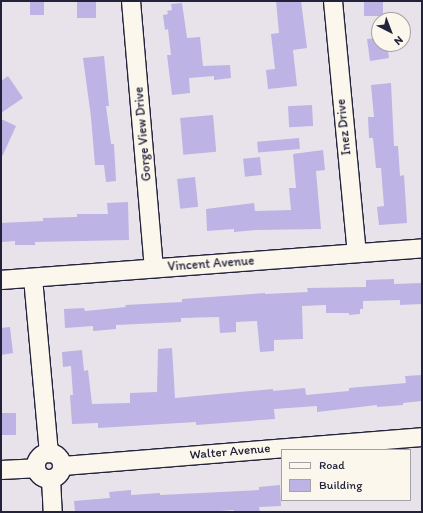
<!DOCTYPE html>
<style>
body{margin:0}
#map{position:relative;width:423px;height:513px;overflow:hidden;background:#e8e3ea;font-family:Itim,sans-serif}
div>[style]{position:absolute}
.building>*{inset:0;background:#bdb3e4;transform-origin:0 0}
.roads{filter:drop-shadow(1px 0 #22223b) drop-shadow(-1px 0 #22223b) drop-shadow(0 1px #22223b) drop-shadow(0 -1px #22223b)}
.minor>*{height:18px;margin:-9px;padding:0 9px;transform-origin:9px;border-radius:9px;background:#fbf7ec}
.minor>.ring{margin:-9px;padding:0;box-sizing:content-box;background:none;border:18px solid #fbf7ec;border-radius:50%}
span{translate:-50% -50%;white-space:nowrap;text-align:center;line-height:1.15;-webkit-text-stroke:3px #fbf7ec;paint-order:stroke}
.street-label{font-size:13px;color:#22223b}
.frame{position:absolute;inset:0;border:2px solid #22223b;pointer-events:none}
.legend{position:absolute;left:281px;top:449px;width:130px;height:52px;box-sizing:border-box;background:#fbf7ec;border:1px solid #a4a2a5;margin:0;padding:5px 7px;list-style:none;font-size:12px;color:#22223b}
.legend li{display:flex;align-items:center;gap:8px;height:20px}
.legend b{width:20px;border:1px solid #a4a2a5}
.north{position:absolute;left:371px;top:12px;width:40px;height:40px;box-sizing:border-box;background:#fbf7ec;border:1px solid #a4a2a5;border-radius:50%;rotate:138deg;font-size:11px;font-weight:700;line-height:16px;text-align:center;color:#22223b}
.north::after{content:'';display:block;margin:auto;width:14px;height:18px;background:#22223b;clip-path:polygon(50% 0,100% 100%,50% 72%,0 100%)}
</style>
<div id="map">
<div class="building">
<i style="left:30px;top:1px;width:14px;height:14px"></i>
<i style="left:77px;top:1px;width:19px;height:17px"></i>
<i style="clip-path:polygon(276px 1px,301px 1px,307px 48px,293px 50px,297px 86px,268px 89px,266px 70px,275px 69px,271px 34px,279px 33px)"></i>
<i style="left:364px;top:1px;width:19px;height:15px"></i>
<i style="clip-path:polygon(182px 3px,187px 38px,200px 37px,203px 66px,230px 65px,231px 78px,214px 80px,214px 76px,189px 78px,190px 93px,172px 95px,167px 55px,171px 55px,168px 29px,165px 30px,163px 15px,168px 14px,167px 11px,172px 10px,171px 4px)"></i>
<i style="clip-path:polygon(379px 38px,379px 44px,387px 44px,389px 58px,370px 61px,367px 39px)"></i>
<i style="clip-path:polygon(104px 56px,109px 106px,106px 106px,111px 144px,114px 144px,116px 181px,106px 182px,104px 165px,95px 165px,91px 117px,83px 58px)"></i>
<i style="clip-path:polygon(8px 76px,23px 98px,1px 113px,1px 81px)"></i>
<i style="clip-path:polygon(391px 83px,394px 146px,398px 146px,400px 176px,404px 175px,407px 223px,379px 225px,377px 207px,384px 206px,381px 168px,376px 168px,373px 138px,369px 138px,368px 117px,374px 117px,371px 85px)"></i>
<i style="left:312px;top:105px;width:21px;height:24px;rotate:87deg"></i>
<i style="left:213px;top:115px;width:37px;height:33px;rotate:85deg"></i>
<i style="clip-path:polygon(1px 119px,16px 126px,1px 159px)"></i>
<i style="left:299px;top:138px;width:11px;height:42px;rotate:85deg"></i>
<i style="clip-path:polygon(323px 150px,325px 170px,316px 171px,321px 229px,256px 230px,234px 232px,234px 229px,207px 231px,206px 209px,254px 203px,255px 211px,291px 210px,289px 188px,296px 188px,293px 154px)"></i>
<i style="left:260px;top:157px;width:18px;height:17px;rotate:84deg"></i>
<i style="left:195px;top:177px;width:30px;height:18px;rotate:84deg"></i>
<i style="clip-path:polygon(128px 202px,129px 240px,35px 242px,35px 245px,15px 245px,15px 241px,1px 242px,1px 223px,43px 221px,43px 218px,77px 217px,77px 214px,108px 214px,107px 203px)"></i>
<i style="clip-path:polygon(394px 279px,394px 284px,422px 283px,422px 304px,400px 305px,400px 300px,363px 301px,363px 309px,360px 309px,360px 314px,349px 315px,349px 313px,326px 313px,326px 305px,302px 306px,303px 339px,274px 340px,274px 351px,260px 352px,257px 321px,236px 322px,236px 332px,220px 333px,219px 317px,181px 318px,181px 322px,116px 325px,116px 329px,93px 331px,93px 326px,65px 328px,64px 309px,84px 308px,85px 311px,126px 307px,125px 305px,182px 302px,182px 299px,265px 293px,265px 294px,308px 292px,307px 288px,366px 287px,366px 280px)"></i>
<i style="clip-path:polygon(10px 327px,13px 353px,1px 355px,1px 328px)"></i>
<i style="clip-path:polygon(172px 348px,175px 398px,273px 389px,273px 391px,305px 388px,306px 395px,349px 391px,349px 388px,406px 383px,405px 376px,422px 375px,422px 401px,403px 403px,403px 405px,377px 407px,377px 405px,317px 412px,317px 406px,274px 409px,275px 419px,196px 425px,196px 422px,98px 428px,98px 423px,72px 424px,70px 395px,73px 395px,71px 366px,63px 367px,62px 352px,82px 350px,84px 371px,88px 370px,92px 404px,130px 403px,130px 393px,157px 392px,158px 349px)"></i>
<i style="left:1px;top:413px;width:15px;height:22px"></i>
<i style="clip-path:polygon(280px 485px,281px 506px,259px 507px,260px 512px,234px 512px,234px 510px,205px 512px,75px 512px,74px 501px,110px 498px,109px 492px,131px 490px,131px 495px,160px 493px,160px 495px,259px 490px,259px 487px)"></i>
</div>
<div class="roads">
<div class="minor">
<i style="left:131px;top:1px;width:268px;rotate:85.1deg"></i>
<i style="left:333px;top:1px;width:253px;rotate:84.6deg"></i>
<i style="left:33px;top:278px;width:176px;rotate:84.8deg"></i>
<i style="left:1px;top:280px;width:422px;rotate:-4.3deg"></i>
<i class="ring" style="left:36px;top:453px;width:8px;height:8px"></i>
<i style="left:63px;top:466px;width:360px;rotate:-4.6deg"></i>
<i style="left:1px;top:470px;width:35px;rotate:-3deg"></i>
<i style="left:51px;top:479px;width:33px;rotate:87deg"></i>
</div>
</div>
<div class="street-label">
<span style="left:344px;top:127px;rotate:-96deg">Inez Drive</span>
<span style="left:143px;top:134px;rotate:-95deg">Gorge View Drive</span>
<span style="left:211px;top:264px;rotate:-4deg">Vincent Avenue</span>
<span style="left:230px;top:452px;rotate:-5deg">Walter Avenue</span>
</div>
<div class="frame"></div>
<ul class="legend">
<li><b style="height:5px;background:#fbf7ec"></b>Road</li>
<li><b style="height:11px;background:#bdb3e4"></b>Building</li>
</ul>
<div class="north">N</div>
</div>
